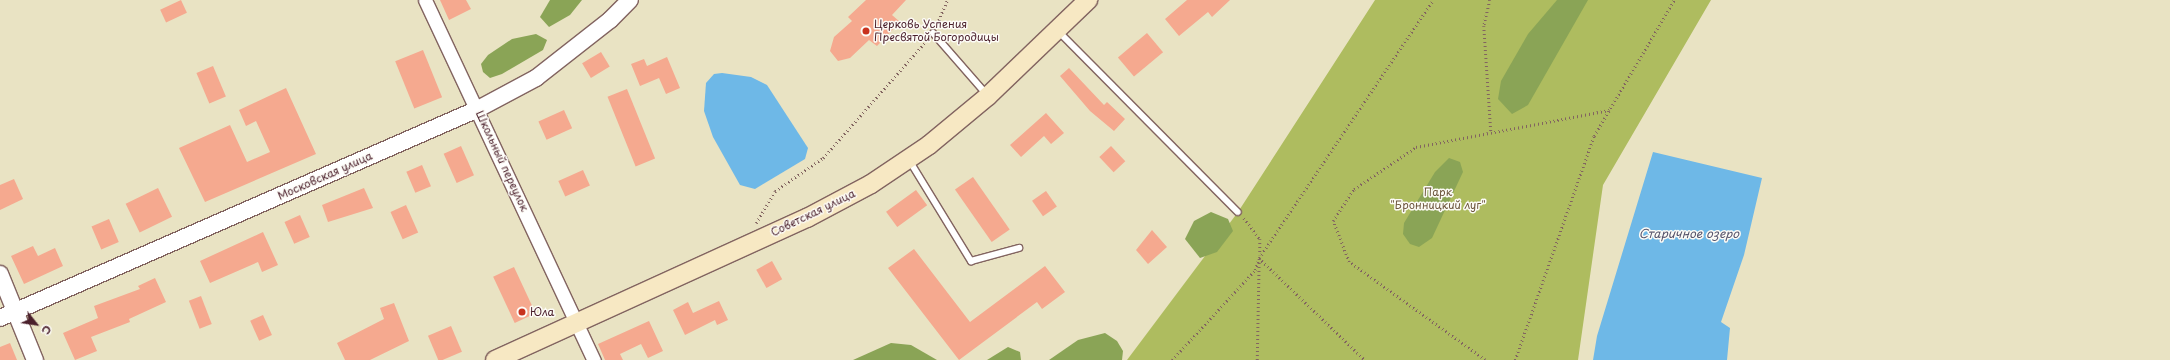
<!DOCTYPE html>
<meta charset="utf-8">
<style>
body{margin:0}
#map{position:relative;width:2170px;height:360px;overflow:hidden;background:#e9e3c3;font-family:"Playpen Sans",sans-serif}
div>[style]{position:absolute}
.green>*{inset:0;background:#aebc5f}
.forest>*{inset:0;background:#8aa456}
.water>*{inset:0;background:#6eb8e7}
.building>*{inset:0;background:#f5a98f;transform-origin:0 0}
.path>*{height:2.5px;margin-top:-1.25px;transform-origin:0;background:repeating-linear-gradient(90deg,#826460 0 1px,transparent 0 4px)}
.roads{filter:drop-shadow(1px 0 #826460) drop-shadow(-1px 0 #826460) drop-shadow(0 1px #826460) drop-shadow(0 -1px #826460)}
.service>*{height:6px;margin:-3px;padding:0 3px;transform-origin:3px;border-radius:3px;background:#fff}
.minor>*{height:13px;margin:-6.5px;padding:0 6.5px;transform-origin:6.5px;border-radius:6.5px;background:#fff}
.tertiary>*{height:16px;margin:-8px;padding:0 8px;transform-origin:8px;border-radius:8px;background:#fff}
.secondary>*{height:18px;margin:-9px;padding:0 9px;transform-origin:9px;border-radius:9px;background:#f7e8c3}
.dots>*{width:11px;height:11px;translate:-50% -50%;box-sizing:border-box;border:2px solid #fdfcf7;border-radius:50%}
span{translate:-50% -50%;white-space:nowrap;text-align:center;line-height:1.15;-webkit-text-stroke:3px #fdfcf7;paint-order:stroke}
.poi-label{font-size:11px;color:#4a1f2b}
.left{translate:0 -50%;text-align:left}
.street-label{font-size:11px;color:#4a1f2b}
.park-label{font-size:11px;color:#6d563d}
.water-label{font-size:12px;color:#57556d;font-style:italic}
.north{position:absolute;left:16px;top:304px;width:40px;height:40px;-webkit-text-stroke:3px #fdfcf7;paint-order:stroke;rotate:120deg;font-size:11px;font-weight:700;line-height:16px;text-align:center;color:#4a1f2b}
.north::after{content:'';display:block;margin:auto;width:14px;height:18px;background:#4a1f2b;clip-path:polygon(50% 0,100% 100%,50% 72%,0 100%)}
</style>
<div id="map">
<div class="green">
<i style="clip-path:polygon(1375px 0,1711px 0,1603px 185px,1578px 360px,1127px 360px,1238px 212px)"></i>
</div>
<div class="forest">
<i style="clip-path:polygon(550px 0,582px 0,570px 15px,549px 27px,540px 17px)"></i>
<i style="clip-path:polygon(1557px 0,1588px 0,1528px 105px,1512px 114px,1498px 99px,1501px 81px,1528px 34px)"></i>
<i style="clip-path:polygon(536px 34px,547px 40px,543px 50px,502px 74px,490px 78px,483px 72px,481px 64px,488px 55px,512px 39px)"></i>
<i style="clip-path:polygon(1449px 158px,1460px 162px,1463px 172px,1432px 238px,1419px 247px,1410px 244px,1403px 234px,1404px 223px,1435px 172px)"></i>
<i style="clip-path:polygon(1211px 212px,1228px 219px,1233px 231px,1217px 252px,1200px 258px,1185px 239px,1194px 221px)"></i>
<i style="clip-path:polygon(1105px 333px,1117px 341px,1123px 351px,1122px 360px,1049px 360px,1078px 340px)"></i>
<i style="clip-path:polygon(891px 343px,911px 345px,937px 360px,853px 360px)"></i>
<i style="clip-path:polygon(1008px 347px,1020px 352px,1021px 360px,987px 360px)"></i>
</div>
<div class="water">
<i style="clip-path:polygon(722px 73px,751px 77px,767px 85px,808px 148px,805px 159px,755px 189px,740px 185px,713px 137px,704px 111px,706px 83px,714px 74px)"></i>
<i style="clip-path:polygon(1653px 152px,1762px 178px,1744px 255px,1721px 322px,1730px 328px,1727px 360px,1593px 360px,1597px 336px)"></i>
</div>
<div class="building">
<i style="left:181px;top:0;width:14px;height:23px;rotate:65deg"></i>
<i style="clip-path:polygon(440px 0,466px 0,471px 9px,449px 20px)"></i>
<i style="clip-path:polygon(866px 0,906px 0,892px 15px,900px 22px,877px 46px,869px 40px,850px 58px,838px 61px,830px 51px,834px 37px,852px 21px,848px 17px)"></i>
<i style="clip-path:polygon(1187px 0,1230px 0,1212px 17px,1208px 12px,1179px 36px,1165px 19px)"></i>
<i style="left:1147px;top:33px;width:25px;height:38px;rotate:50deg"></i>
<i style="left:423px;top:50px;width:51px;height:30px;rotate:68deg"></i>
<i style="left:601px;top:52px;width:17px;height:22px;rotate:59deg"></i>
<i style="clip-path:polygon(667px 57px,680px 88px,666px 94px,659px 78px,640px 86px,631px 64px,644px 59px,647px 66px)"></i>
<i style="left:213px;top:66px;width:33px;height:18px;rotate:67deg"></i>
<i style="clip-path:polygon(1069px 68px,1104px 105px,1107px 102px,1125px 119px,1114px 131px,1090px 111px,1060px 76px)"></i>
<i style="clip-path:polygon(286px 88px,316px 154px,205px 202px,179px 148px,230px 125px,247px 162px,270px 152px,256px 121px,246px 126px,239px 110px)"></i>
<i style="left:627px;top:89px;width:75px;height:21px;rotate:68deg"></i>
<i style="left:564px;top:110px;width:20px;height:28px;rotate:66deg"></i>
<i style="clip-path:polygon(1046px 113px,1064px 133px,1051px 144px,1044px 136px,1021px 157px,1010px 145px)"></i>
<i style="left:461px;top:146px;width:32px;height:19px;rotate:66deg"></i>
<i style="left:1111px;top:146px;width:21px;height:16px;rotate:47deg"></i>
<i style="left:422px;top:165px;width:23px;height:17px;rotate:67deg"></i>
<i style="left:583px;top:170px;width:17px;height:27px;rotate:66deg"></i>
<i style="left:973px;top:177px;width:64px;height:22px;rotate:55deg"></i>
<i style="clip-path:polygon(14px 179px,23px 199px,0 210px,0 185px)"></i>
<i style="left:158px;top:188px;width:32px;height:36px;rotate:64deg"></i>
<i style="clip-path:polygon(364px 188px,373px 208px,328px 222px,322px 205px)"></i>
<i style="left:916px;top:190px;width:19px;height:37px;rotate:54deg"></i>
<i style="left:1046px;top:191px;width:19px;height:17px;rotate:55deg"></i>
<i style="left:406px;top:205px;width:30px;height:17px;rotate:66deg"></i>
<i style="left:300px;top:215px;width:24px;height:17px;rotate:66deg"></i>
<i style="left:109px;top:219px;width:25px;height:19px;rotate:67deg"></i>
<i style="clip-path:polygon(1152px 230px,1167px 247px,1148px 264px,1136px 250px)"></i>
<i style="clip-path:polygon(263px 232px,278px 265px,262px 272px,258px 262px,210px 283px,200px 261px)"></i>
<i style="clip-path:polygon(33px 246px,38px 256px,55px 248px,63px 266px,24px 284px,11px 256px)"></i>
<i style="clip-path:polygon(914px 249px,970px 322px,1045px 266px,1065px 292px,1042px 309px,1037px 302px,959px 360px,888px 268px)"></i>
<i style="left:772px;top:261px;width:21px;height:18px;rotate:61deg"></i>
<i style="left:514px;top:267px;width:51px;height:23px;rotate:65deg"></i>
<i style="clip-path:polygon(155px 278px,166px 302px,129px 319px,130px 322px,91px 337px,97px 351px,75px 360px,63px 333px,98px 318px,94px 306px,140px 289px,138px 286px)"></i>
<i style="left:201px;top:296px;width:30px;height:13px;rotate:69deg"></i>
<i style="clip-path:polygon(719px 301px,728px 320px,717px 325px,715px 320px,685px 335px,673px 310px,688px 302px,693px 313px)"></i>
<i style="clip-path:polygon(394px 303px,409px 341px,370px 360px,345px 360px,337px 343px,384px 319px,380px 308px)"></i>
<i style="left:263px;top:315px;width:22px;height:14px;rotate:66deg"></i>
<i style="clip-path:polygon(649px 321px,663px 351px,648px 358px,641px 344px,620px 354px,623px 360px,605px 360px,598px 344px)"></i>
<i style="left:451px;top:326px;width:28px;height:25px;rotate:67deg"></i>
<i style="clip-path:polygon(10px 343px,17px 360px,0 360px,0 347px)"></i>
</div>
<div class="path">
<i style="left:1490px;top:0;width:27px;rotate:103deg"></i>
<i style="left:1484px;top:26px;width:106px;rotate:86.2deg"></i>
<i style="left:937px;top:24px;width:26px;rotate:-67deg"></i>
<i style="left:1244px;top:218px;width:26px;rotate:53deg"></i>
<i style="left:1260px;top:239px;width:16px;rotate:90deg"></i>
<i style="left:756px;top:223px;width:37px;rotate:-59deg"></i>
<i style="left:775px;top:191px;width:58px;rotate:-34.5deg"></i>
<i style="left:823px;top:158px;width:157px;rotate:-48.6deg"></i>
<i style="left:1259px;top:258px;width:147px;rotate:43.9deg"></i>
<i style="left:1172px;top:360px;width:122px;rotate:-47.3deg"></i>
<i style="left:1255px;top:270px;width:9px;rotate:-72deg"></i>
<i style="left:1257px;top:360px;width:102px;rotate:-88.9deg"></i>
<i style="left:1259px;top:258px;width:311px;rotate:-56deg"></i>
<i style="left:1485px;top:360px;width:168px;rotate:-144.2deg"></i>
<i style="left:1349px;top:262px;width:44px;rotate:-111.3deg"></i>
<i style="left:1333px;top:221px;width:38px;rotate:-57deg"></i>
<i style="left:1354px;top:189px;width:75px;rotate:-34.1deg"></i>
<i style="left:1416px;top:147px;width:197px;rotate:-10.8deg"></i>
<i style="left:1515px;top:360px;width:238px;rotate:-70.6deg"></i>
<i style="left:1594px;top:136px;width:158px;rotate:-59.5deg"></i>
</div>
<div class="roads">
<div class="service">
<i style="left:1058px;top:31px;width:255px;rotate:45.2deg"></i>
<i style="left:933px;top:33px;width:82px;rotate:48.9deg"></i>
<i style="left:909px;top:160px;width:119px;rotate:58.5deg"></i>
<i style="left:971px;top:261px;width:50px;rotate:-15.2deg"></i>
</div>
<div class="minor">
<i style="left:425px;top:0;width:398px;rotate:64.9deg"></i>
</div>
<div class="tertiary">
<i style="left:0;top:274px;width:93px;rotate:67.9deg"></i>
<i style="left:0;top:318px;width:522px;rotate:-23.62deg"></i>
<i style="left:478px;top:109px;width:66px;rotate:-28.1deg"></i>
<i style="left:536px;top:78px;width:94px;rotate:-38.1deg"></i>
<i style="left:610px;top:20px;width:28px;rotate:-45deg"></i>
</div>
<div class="secondary">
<i style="left:495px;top:360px;width:343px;rotate:-24.5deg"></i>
<i style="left:807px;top:218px;width:72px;rotate:-28deg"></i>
<i style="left:871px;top:184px;width:70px;rotate:-33.9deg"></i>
<i style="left:929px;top:145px;width:77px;rotate:-39.7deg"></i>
<i style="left:988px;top:96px;width:139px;rotate:-43.8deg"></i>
</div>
</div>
<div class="dots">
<i style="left:866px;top:31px;background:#c8321e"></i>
<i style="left:522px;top:312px;background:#c8321e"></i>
</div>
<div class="poi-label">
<span class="left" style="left:874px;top:31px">Церковь Успения<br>Пресвятой Богородицы</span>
<span class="left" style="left:530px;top:312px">Юла</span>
</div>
<div class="street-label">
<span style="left:502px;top:161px;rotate:65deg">Школьный переулок</span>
<span style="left:325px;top:176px;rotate:-24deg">Московская улица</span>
<span style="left:813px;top:213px;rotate:-26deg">Советская улица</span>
</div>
<div class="park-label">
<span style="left:1438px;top:199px">Парк<br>"Бронницкий луг"</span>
</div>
<div class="water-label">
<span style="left:1689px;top:234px">Старичное озеро</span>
</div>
<div class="north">С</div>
</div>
